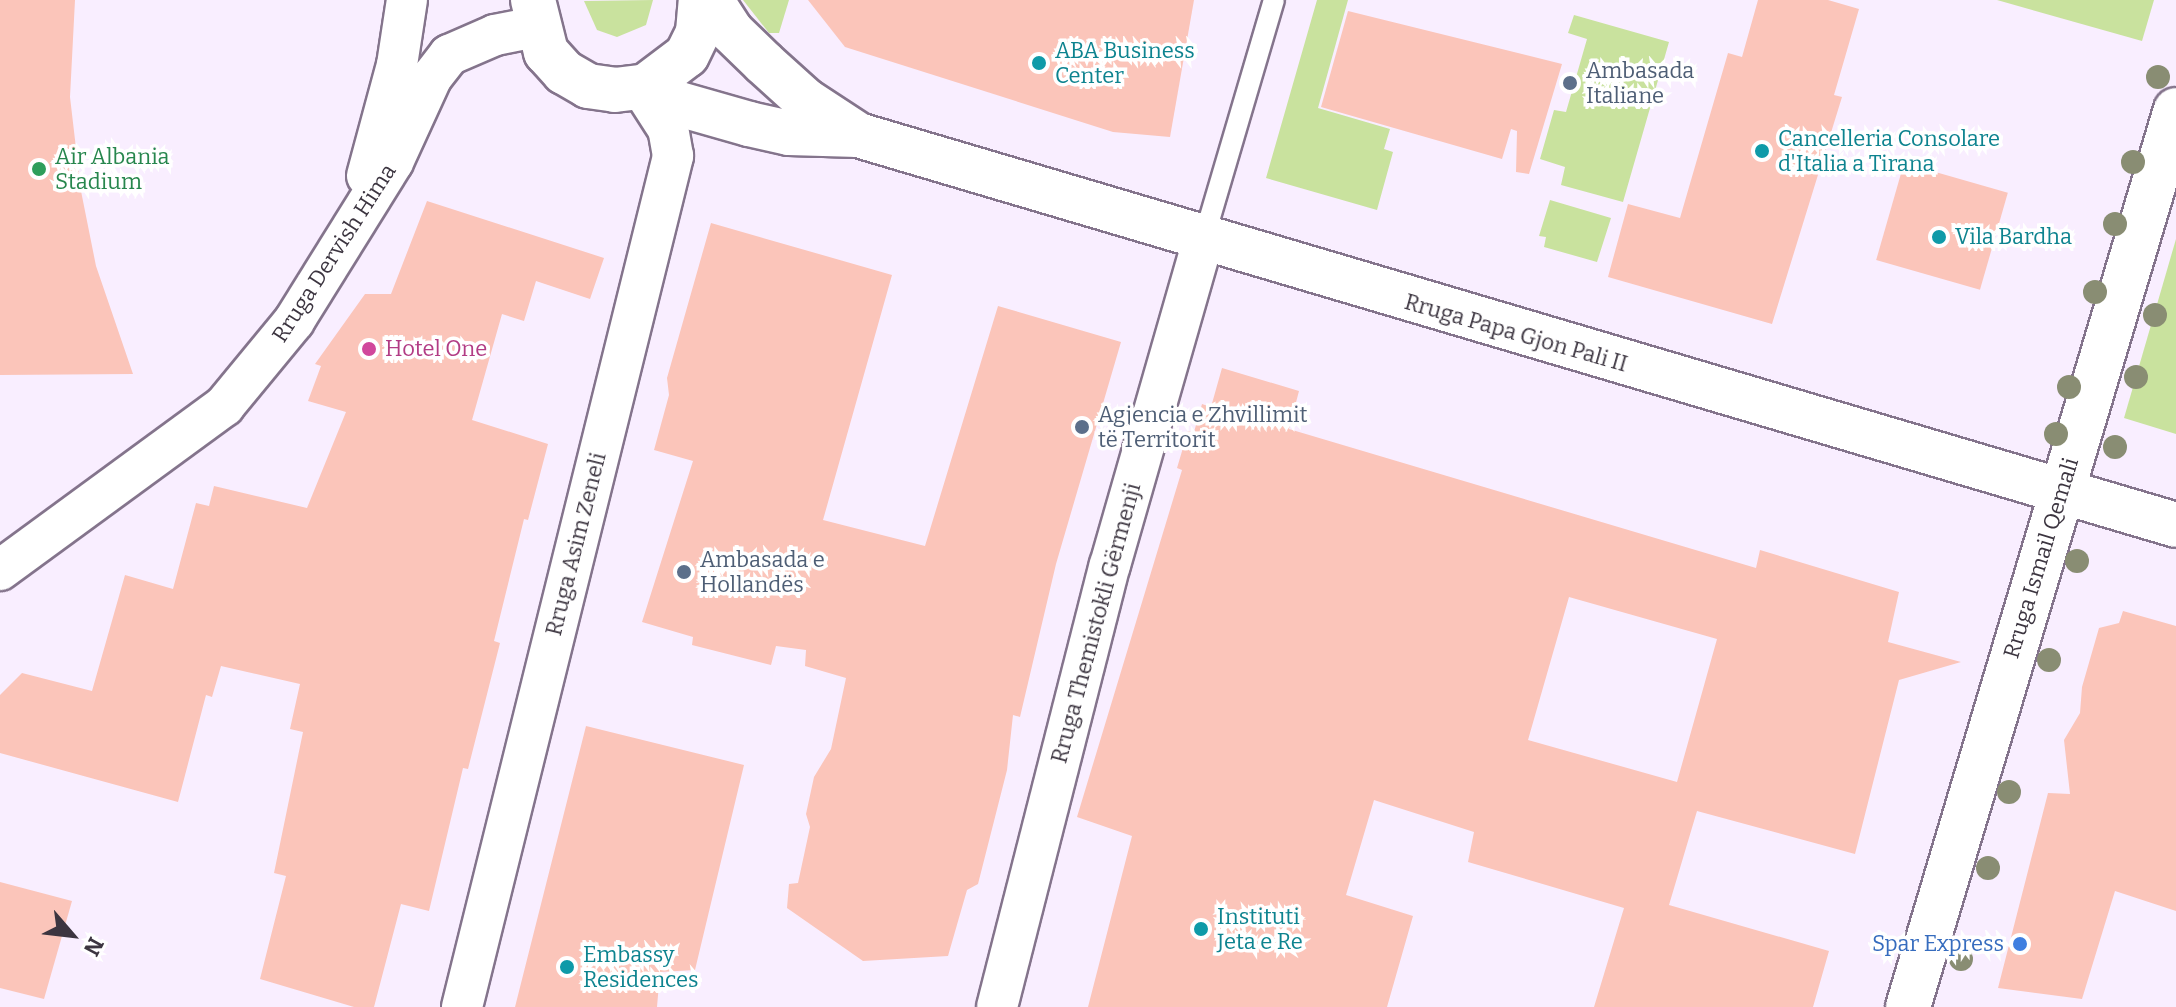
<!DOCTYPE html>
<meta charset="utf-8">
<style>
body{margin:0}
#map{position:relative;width:2176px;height:1007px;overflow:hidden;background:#f9eeff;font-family:Bitter,serif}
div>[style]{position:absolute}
.green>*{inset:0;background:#c9e29e}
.building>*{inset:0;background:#fbc5ba;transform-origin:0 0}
.roads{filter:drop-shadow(2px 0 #84748c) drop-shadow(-2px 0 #84748c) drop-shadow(0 2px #84748c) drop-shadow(0 -2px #84748c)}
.lane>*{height:20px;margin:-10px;padding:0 10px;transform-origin:10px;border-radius:10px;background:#fff}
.street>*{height:40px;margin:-20px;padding:0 20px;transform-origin:20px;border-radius:20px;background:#fff}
.secondary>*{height:44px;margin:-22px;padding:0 22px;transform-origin:22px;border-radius:22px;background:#fff}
.trees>*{width:24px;height:24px;margin:-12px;border-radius:50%;background:#898d73}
.dots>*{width:22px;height:22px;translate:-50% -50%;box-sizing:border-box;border:4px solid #fff;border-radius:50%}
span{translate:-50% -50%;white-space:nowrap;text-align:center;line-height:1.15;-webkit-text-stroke:7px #fff;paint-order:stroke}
.culture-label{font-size:22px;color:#0d838f}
.left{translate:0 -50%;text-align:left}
.service-label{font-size:22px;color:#4e5e75}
.leisure-label{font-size:22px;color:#27864d}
.street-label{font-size:22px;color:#3c3540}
.hotel-label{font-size:22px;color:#b23c85}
.shop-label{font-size:22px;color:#366cbe}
.right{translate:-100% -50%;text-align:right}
.north{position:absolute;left:32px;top:895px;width:80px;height:80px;-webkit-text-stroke:6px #fff;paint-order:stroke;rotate:118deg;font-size:22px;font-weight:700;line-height:32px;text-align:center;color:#3c3540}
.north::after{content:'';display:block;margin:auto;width:28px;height:36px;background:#3c3540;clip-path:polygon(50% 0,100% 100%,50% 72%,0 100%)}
</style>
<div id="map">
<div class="green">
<i style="clip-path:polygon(653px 0,646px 25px,617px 37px,597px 30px,584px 1px)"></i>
<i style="clip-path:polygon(743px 0,789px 0,779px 33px,769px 33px)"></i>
<i style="clip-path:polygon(1317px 0,1348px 0,1318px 108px,1390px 129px,1384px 149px,1393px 152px,1377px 210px,1266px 178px)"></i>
<i style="clip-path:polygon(1997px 0,2154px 0,2142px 41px)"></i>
<i style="clip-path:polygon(1574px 15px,1669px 42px,1623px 202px,1561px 185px,1565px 167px,1540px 159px,1554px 110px,1566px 112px,1587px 39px,1568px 33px)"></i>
<i style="clip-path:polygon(1550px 200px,1611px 218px,1597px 262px,1544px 247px,1546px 237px,1539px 236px)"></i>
<i style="clip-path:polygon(2176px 239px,2176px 434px,2124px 418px)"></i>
</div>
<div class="building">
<i style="clip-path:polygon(0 0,75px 0,70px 97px,81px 191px,96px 266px,133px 374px,0 375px)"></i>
<i style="clip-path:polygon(808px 0,1194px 0,1170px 137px,1113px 132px,845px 47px)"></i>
<i style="clip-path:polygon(1758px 0,1828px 0,1859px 9px,1834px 95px,1842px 97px,1772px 324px,1608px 277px,1628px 204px,1680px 218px,1728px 53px,1742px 57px)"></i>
<i style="clip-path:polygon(1348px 11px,1562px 64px,1529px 174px,1516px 172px,1517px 131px,1511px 129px,1502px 159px,1321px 107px)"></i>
<i style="left:1904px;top:163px;width:108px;height:101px;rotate:16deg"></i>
<i style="clip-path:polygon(427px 201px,604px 258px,590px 299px,536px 281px,524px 321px,502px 314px,472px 420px,548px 444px,528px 520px,524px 519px,494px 641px,500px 643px,468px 769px,463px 768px,429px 911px,401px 904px,374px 1007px,354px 1007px,260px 979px,286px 876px,274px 873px,303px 732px,290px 729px,300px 684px,221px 666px,212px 697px,206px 695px,178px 802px,0 753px,0 695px,22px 673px,92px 691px,125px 575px,173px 589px,196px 503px,209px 506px,214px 486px,307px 508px,346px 412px,308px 401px,321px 366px,315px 364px,365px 294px,391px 294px)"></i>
<i style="clip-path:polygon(711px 223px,892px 275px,823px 520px,925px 546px,998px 306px,1121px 342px,1056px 564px,1020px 717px,1013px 715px,1007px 770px,978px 884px,967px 890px,948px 956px,863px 961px,787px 908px,789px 884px,798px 883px,810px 827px,806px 814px,814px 777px,831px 749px,846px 678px,805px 666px,806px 650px,776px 646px,771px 665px,692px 645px,693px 637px,642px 622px,693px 461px,654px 450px,669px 395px,667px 378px)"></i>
<i style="clip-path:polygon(evenodd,1222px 368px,1299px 391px,1289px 429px,1756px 568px,1760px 550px,1899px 592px,1888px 642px,1961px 662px,1899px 680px,1855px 854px,1697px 811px,1669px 905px,1829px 951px,1813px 1007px,1594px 1007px,1624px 908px,1468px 862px,1474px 832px,1374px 800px,1346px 895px,1413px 916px,1387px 1007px,1088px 1007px,1132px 836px,1077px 817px,1182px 470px,1177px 468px,1188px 431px,1194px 432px,1202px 404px,1211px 407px,1222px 368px,1569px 597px,1717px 639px,1677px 782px,1528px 740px,1569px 597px)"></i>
<i style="clip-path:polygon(2123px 611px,2176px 626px,2176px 911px,2115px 891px,2082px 999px,1998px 988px,2048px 793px,2070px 794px,2064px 740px,2080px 713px,2082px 687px,2099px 628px,2119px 623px)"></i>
<i style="clip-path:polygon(586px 726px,744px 765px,695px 970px,660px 972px,657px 1007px,515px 1007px)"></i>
<i style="clip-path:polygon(0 882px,72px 901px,44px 999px,0 988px)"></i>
</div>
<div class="roads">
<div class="lane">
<i style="left:1203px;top:241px;width:251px;rotate:-73.6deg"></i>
</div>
<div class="street">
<i style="left:367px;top:176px;width:115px;rotate:-74.9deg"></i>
<i style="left:397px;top:65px;width:66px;rotate:-81.3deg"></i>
<i style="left:0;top:570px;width:278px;rotate:-36.2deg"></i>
<i style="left:224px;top:406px;width:110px;rotate:-50.5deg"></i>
<i style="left:294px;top:321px;width:187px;rotate:-58.1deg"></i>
<i style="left:393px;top:162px;width:94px;rotate:-65.4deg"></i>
<i style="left:432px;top:77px;width:28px;rotate:-52deg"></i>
<i style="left:449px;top:55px;width:50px;rotate:-23.5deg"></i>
<i style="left:495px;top:35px;width:42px;rotate:-11deg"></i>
<i style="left:462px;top:1007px;width:877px;rotate:-76.07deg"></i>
<i style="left:673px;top:156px;width:27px;rotate:-100deg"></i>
<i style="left:668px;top:129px;width:50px;rotate:-122.7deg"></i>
<i style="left:997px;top:1007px;width:456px;rotate:-75.7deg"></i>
<i style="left:1110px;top:565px;width:337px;rotate:-74deg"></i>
</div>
<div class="secondary">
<i style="left:533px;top:0;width:54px;rotate:76deg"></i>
<i style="left:546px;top:52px;width:27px;rotate:48deg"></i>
<i style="left:564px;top:72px;width:28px;rotate:30deg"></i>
<i style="left:588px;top:86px;width:27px;rotate:8deg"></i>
<i style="left:615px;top:90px;width:31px;rotate:-7deg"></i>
<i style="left:646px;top:86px;width:51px;rotate:-37.1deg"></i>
<i style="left:687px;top:55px;width:25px;rotate:-64deg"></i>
<i style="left:698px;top:32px;width:32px;rotate:-85deg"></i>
<i style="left:711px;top:0;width:37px;rotate:57deg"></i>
<i style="left:731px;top:31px;width:46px;rotate:44.1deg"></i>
<i style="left:764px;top:63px;width:55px;rotate:42.1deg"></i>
<i style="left:805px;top:100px;width:64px;rotate:33.4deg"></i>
<i style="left:646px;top:86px;width:38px;rotate:29deg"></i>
<i style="left:679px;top:104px;width:73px;rotate:15.9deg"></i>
<i style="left:749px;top:124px;width:41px;rotate:12.7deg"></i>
<i style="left:789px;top:133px;width:69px;rotate:1.7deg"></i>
<i style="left:858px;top:135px;width:1374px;rotate:16.48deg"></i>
<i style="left:1908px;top:1007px;width:936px;rotate:-73.37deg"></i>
</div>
</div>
<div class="trees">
<i style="left:2158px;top:77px"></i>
<i style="left:2133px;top:162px"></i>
<i style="left:2115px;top:224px"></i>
<i style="left:2095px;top:292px"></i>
<i style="left:2155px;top:315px"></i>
<i style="left:2136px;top:377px"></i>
<i style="left:2069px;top:387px"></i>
<i style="left:2056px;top:434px"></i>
<i style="left:2115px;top:447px"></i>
<i style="left:2077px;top:561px"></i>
<i style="left:2049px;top:660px"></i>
<i style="left:2009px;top:792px"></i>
<i style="left:1988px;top:868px"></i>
<i style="left:1961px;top:959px"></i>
</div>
<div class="dots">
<i style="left:1039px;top:63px;background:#0f9aa8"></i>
<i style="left:1570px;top:83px;background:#5c6f8a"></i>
<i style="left:1762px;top:151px;background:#0f9aa8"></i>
<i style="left:39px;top:169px;background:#2e9e5b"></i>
<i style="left:1939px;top:237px;background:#0f9aa8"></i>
<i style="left:369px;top:349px;background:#d1479c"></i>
<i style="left:1082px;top:427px;background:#5c6f8a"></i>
<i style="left:684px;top:572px;background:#5c6f8a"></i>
<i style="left:1201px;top:929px;background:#0f9aa8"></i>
<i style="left:2020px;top:944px;background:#3f7fe0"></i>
<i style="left:567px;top:967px;background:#0f9aa8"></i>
</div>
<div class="culture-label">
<span class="left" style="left:1055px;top:63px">ABA Business<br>Center</span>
<span class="left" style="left:1778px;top:151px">Cancelleria Consolare<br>d'Italia a Tirana</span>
<span class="left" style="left:1955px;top:237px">Vila Bardha</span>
<span class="left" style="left:1217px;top:929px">Instituti<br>Jeta e Re</span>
<span class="left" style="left:583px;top:967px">Embassy<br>Residences</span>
</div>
<div class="service-label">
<span class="left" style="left:1586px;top:83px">Ambasada<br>Italiane</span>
<span class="left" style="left:1098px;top:427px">Agjencia e Zhvillimit<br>të Territorit</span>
<span class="left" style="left:700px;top:572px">Ambasada e<br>Hollandës</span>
</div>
<div class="leisure-label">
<span class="left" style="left:55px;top:169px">Air Albania<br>Stadium</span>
</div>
<div class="street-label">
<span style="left:334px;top:253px;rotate:-57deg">Rruga Dervish Hima</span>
<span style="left:1516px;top:333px;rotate:16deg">Rruga Papa Gjon Pali II</span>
<span style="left:576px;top:544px;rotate:-76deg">Rruga Asim Zeneli</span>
<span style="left:2041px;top:558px;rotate:-73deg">Rruga Ismail Qemali</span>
<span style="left:1096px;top:623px;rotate:-75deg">Rruga Themistokli Gërmenji</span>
</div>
<div class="hotel-label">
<span class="left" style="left:385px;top:349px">Hotel One</span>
</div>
<div class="shop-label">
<span class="right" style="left:2004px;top:944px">Spar Express</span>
</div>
<div class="north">N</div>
</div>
